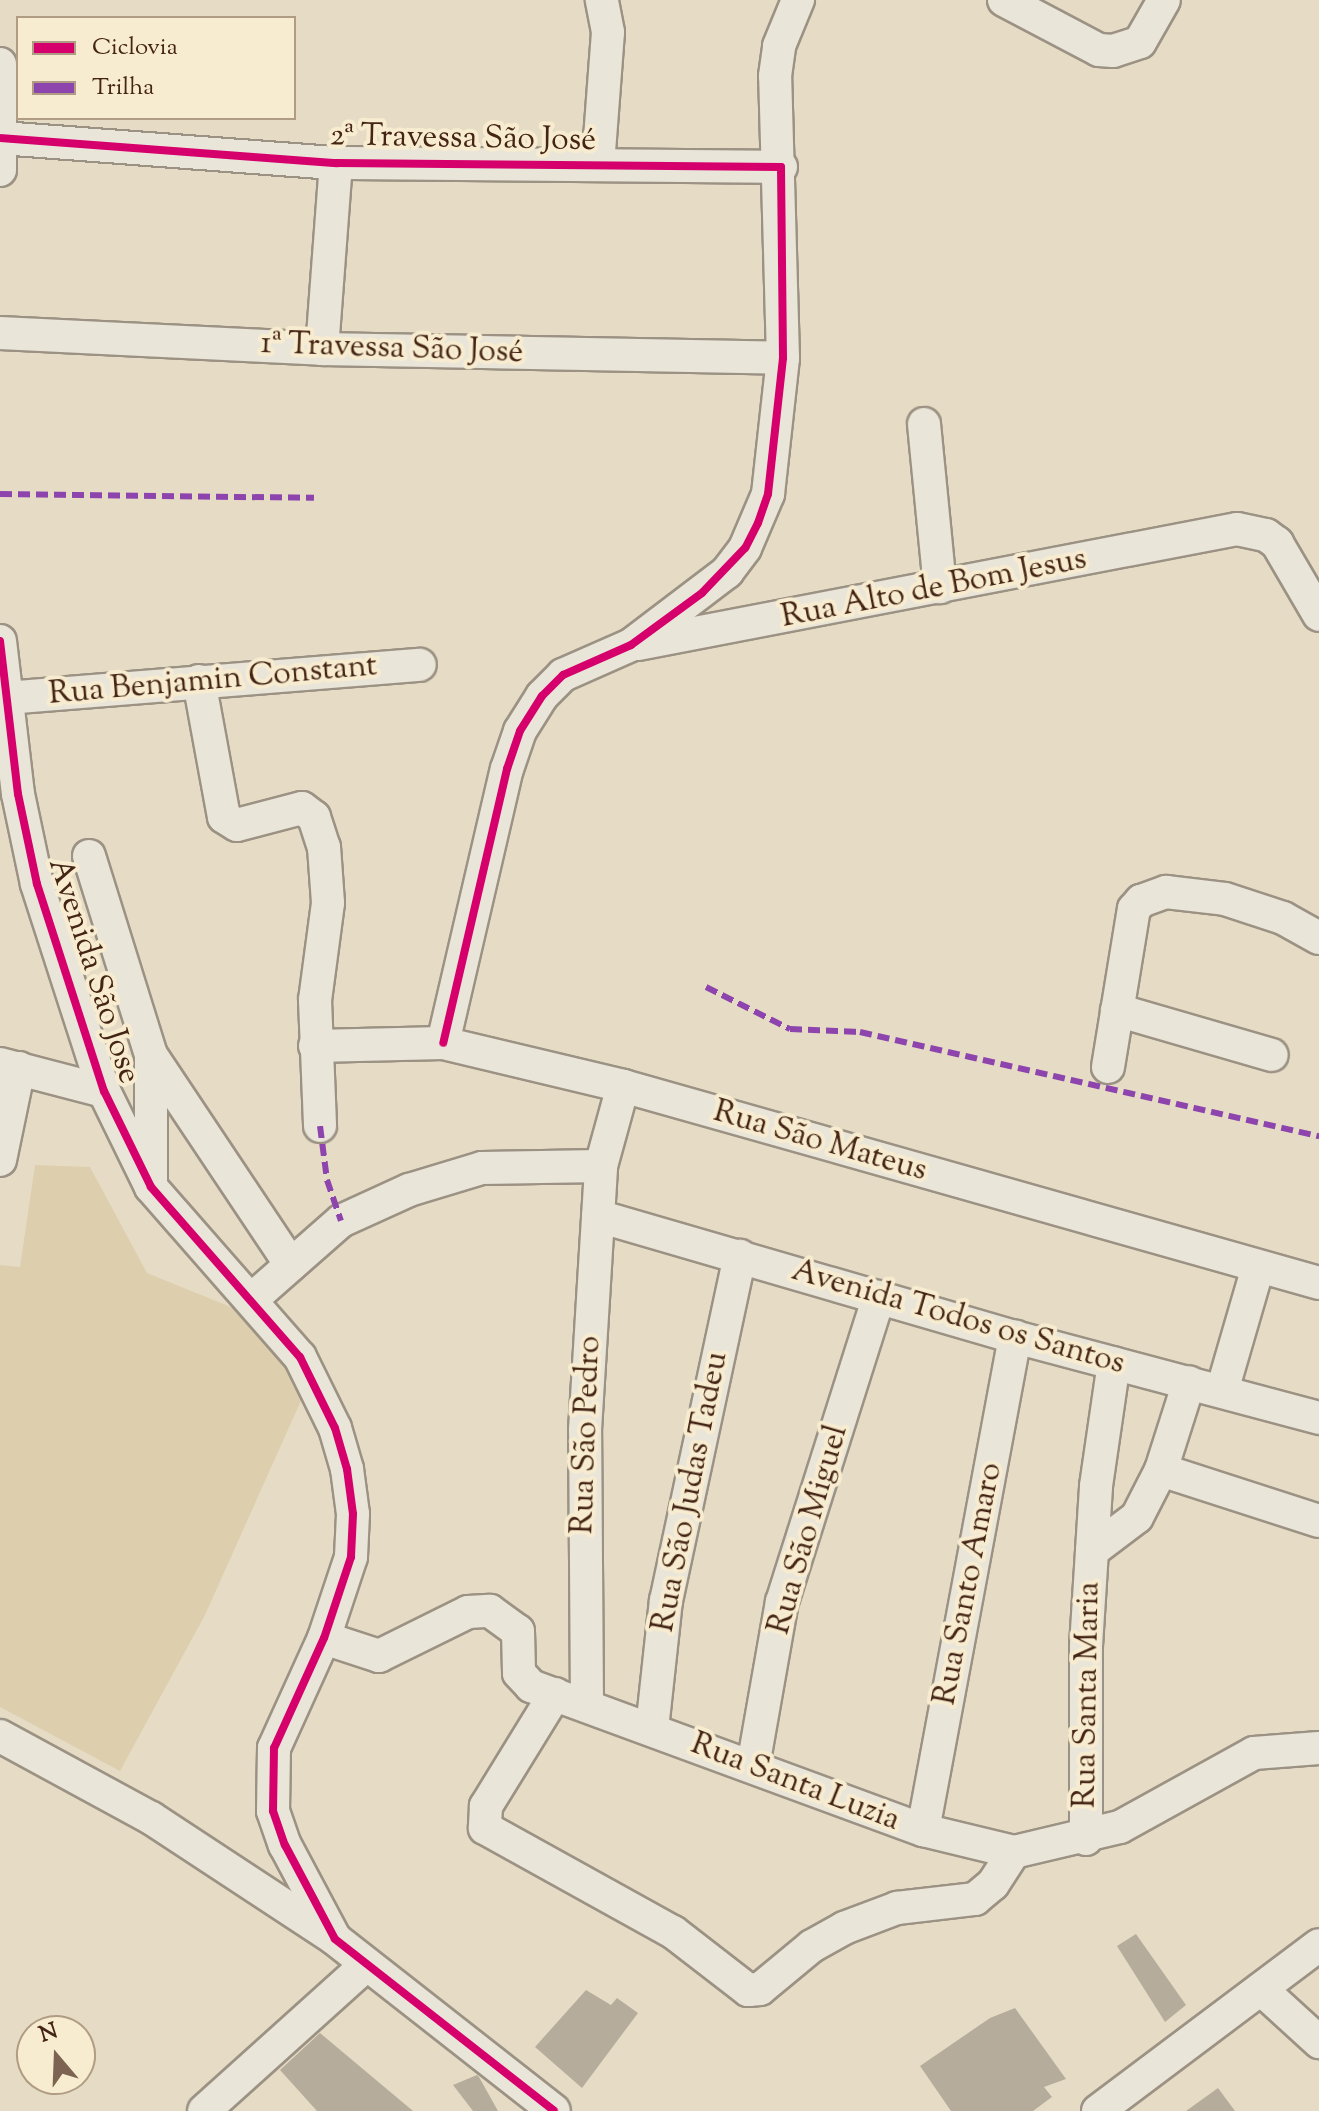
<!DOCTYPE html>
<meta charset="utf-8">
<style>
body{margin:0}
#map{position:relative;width:1319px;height:2111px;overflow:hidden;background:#e6dcc5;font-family:"Sorts Mill Goudy",serif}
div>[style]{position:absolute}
.green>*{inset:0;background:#ddceae}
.building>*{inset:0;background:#b6ac9c}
.roads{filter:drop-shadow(2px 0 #9c9284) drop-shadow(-2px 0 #9c9284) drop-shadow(0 2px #9c9284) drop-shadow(0 -2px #9c9284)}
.minor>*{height:32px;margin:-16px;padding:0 16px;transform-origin:16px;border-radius:16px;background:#eae5d9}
.quiet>*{height:6px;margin-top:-3px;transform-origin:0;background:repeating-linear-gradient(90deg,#8e44ad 0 12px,transparent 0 18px)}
.cycleway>*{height:8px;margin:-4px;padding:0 4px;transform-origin:4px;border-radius:4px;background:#d6006c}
span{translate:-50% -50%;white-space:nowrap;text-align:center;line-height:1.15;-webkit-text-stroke:8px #f8ecd0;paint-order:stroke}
.street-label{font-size:32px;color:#442414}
.legend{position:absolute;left:16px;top:16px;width:280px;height:104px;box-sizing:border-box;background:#f8ecd0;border:2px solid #b09c85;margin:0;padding:10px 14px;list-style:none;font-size:24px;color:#442414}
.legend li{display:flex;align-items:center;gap:16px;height:40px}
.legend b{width:40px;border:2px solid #b09c85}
.north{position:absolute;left:16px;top:2015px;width:80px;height:80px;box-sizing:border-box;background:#f8ecd0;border:2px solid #b09c85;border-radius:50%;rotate:341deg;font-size:22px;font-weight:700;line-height:32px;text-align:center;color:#442414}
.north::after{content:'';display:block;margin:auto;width:28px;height:36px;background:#7d6452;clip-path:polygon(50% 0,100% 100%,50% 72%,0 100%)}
</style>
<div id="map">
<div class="green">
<i style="clip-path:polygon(35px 1165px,90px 1167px,147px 1273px,280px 1327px,304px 1394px,205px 1615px,120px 1771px,0 1707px,0 1265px,20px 1267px)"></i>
</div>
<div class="building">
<i style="clip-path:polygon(1136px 1934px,1186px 2005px,1165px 2022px,1117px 1946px)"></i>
<i style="clip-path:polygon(586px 1990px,611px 2005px,617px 1998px,638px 2013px,582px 2088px,535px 2047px)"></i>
<i style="clip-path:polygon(1015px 2008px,1066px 2079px,1044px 2087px,1052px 2097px,1033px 2111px,951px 2111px,920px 2066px,990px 2018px)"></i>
<i style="clip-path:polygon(320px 2033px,413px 2111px,317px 2111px,280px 2070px)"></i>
<i style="clip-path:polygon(477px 2075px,479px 2077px,498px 2111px,473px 2111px,453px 2085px)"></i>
<i style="clip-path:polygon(1218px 2088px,1235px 2111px,1186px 2111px)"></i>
</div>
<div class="roads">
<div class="minor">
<i style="left:1004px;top:0;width:107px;rotate:27.8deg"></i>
<i style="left:1099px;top:50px;width:14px;rotate:4deg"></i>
<i style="left:1113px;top:51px;width:28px;rotate:-18deg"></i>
<i style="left:1140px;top:42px;width:48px;rotate:-60.3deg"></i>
<i style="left:0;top:64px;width:106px;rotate:90deg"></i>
<i style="left:1px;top:138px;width:336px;rotate:4.3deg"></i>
<i style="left:336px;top:163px;width:445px;rotate:0.5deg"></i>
<i style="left:598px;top:165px;width:133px;rotate:-85.7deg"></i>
<i style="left:608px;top:32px;width:33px;rotate:-101deg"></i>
<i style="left:0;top:333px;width:322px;rotate:2.8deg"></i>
<i style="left:322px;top:349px;width:461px;rotate:1.1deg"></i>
<i style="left:322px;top:349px;width:187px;rotate:-85.7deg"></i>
<i style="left:924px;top:424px;width:164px;rotate:84.4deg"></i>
<i style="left:0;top:641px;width:154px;rotate:83.3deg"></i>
<i style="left:18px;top:794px;width:92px;rotate:78.1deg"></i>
<i style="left:37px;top:884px;width:218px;rotate:72.1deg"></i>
<i style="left:104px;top:1091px;width:107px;rotate:63.9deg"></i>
<i style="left:151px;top:1187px;width:226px;rotate:48.8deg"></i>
<i style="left:300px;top:1357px;width:79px;rotate:63.8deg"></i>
<i style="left:335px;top:1428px;width:43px;rotate:73.7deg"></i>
<i style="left:347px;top:1469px;width:45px;rotate:82.4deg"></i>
<i style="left:353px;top:1514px;width:43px;rotate:92.7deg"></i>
<i style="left:351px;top:1557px;width:85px;rotate:108.4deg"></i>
<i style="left:324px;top:1638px;width:121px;rotate:114.4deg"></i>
<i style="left:274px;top:1748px;width:63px;rotate:90.9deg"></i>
<i style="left:273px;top:1811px;width:36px;rotate:71deg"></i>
<i style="left:285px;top:1845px;width:106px;rotate:62deg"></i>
<i style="left:335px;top:1939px;width:278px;rotate:38.1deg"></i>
<i style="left:638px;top:644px;width:610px;rotate:-10.87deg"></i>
<i style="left:1237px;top:529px;width:30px;rotate:12deg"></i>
<i style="left:1266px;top:535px;width:14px;rotate:36deg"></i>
<i style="left:1277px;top:543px;width:83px;rotate:59.7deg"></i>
<i style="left:199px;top:681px;width:138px;rotate:79.6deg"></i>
<i style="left:224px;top:817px;width:15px;rotate:32deg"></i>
<i style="left:237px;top:825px;width:67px;rotate:-14.7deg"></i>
<i style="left:302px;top:808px;width:15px;rotate:37deg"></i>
<i style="left:314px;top:817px;width:32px;rotate:72deg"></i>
<i style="left:324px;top:847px;width:56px;rotate:85.9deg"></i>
<i style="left:328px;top:903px;width:98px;rotate:97.6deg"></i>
<i style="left:315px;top:1000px;width:126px;rotate:87.7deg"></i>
<i style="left:6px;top:698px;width:415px;rotate:-4.6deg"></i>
<i style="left:89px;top:856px;width:208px;rotate:72.7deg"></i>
<i style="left:151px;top:1055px;width:129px;rotate:90deg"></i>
<i style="left:1117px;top:1010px;width:161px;rotate:16.2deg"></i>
<i style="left:443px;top:1043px;width:281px;rotate:-76.9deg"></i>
<i style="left:507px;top:769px;width:40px;rotate:-71.1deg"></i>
<i style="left:520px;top:731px;width:41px;rotate:-57.8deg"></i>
<i style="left:542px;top:696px;width:30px;rotate:-45deg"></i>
<i style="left:563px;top:675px;width:74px;rotate:-23.8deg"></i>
<i style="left:631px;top:645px;width:121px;rotate:-37.2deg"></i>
<i style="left:727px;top:572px;width:30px;rotate:-53deg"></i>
<i style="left:745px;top:548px;width:59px;rotate:-66.9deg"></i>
<i style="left:768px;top:494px;width:137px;rotate:-83.7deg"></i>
<i style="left:783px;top:358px;width:282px;rotate:-91.6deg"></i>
<i style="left:775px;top:76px;width:30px;rotate:-82deg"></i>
<i style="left:779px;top:46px;width:50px;rotate:-67.6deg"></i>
<i style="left:315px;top:1046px;width:128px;rotate:-1.3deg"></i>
<i style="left:443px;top:1043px;width:185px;rotate:13.4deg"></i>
<i style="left:623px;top:1086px;width:723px;rotate:15.8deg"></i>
<i style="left:151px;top:1055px;width:252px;rotate:56.3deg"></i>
<i style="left:0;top:1064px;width:107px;rotate:14.6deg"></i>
<i style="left:1108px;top:1067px;width:160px;rotate:-80.7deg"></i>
<i style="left:1134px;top:909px;width:11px;rotate:-49deg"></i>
<i style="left:1141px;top:901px;width:27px;rotate:-20deg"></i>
<i style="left:1166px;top:892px;width:59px;rotate:6.8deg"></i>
<i style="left:1225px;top:899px;width:61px;rotate:18.1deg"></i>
<i style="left:1283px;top:918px;width:41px;rotate:29.1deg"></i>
<i style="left:0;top:1160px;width:94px;rotate:-78.3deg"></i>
<i style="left:598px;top:1216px;width:434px;rotate:16.2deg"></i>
<i style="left:1015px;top:1337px;width:315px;rotate:14.9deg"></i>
<i style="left:251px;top:1300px;width:120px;rotate:-41.3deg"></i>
<i style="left:341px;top:1221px;width:75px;rotate:-24.5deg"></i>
<i style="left:409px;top:1190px;width:76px;rotate:-16.8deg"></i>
<i style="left:482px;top:1168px;width:119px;rotate:-1deg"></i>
<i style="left:1222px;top:1391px;width:129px;rotate:-73.8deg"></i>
<i style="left:1161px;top:1470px;width:92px;rotate:-72.3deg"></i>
<i style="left:1092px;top:1551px;width:56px;rotate:-37.1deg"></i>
<i style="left:1137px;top:1517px;width:53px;rotate:-62.9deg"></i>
<i style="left:1161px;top:1470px;width:166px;rotate:17.9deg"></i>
<i style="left:324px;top:1638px;width:58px;rotate:18.1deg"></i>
<i style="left:379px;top:1656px;width:99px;rotate:-26.3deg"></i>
<i style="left:468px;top:1612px;width:22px;rotate:-3deg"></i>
<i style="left:490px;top:1611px;width:34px;rotate:36deg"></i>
<i style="left:518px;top:1631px;width:42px;rotate:88.6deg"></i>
<i style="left:519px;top:1673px;width:18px;rotate:47deg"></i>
<i style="left:531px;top:1686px;width:418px;rotate:20.2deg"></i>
<i style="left:923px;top:1830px;width:94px;rotate:13.6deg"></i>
<i style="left:1014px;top:1852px;width:109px;rotate:-13.3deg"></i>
<i style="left:1120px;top:1827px;width:153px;rotate:-28.9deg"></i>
<i style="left:1254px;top:1753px;width:65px;rotate:-4.4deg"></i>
<i style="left:555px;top:1694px;width:132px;rotate:121.6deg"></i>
<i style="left:486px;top:1806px;width:22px;rotate:93deg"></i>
<i style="left:485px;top:1828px;width:215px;rotate:29deg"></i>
<i style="left:673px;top:1932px;width:95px;rotate:37.7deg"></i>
<i style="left:748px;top:1990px;width:12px;rotate:-5deg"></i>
<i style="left:760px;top:1989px;width:67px;rotate:-39.6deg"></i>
<i style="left:812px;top:1946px;width:37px;rotate:-29deg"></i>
<i style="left:844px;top:1928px;width:57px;rotate:-20.7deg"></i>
<i style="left:897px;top:1908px;width:79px;rotate:-6.6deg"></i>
<i style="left:975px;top:1899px;width:23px;rotate:-40deg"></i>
<i style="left:993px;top:1884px;width:38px;rotate:-57deg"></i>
<i style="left:587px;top:1705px;width:275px;rotate:-90.4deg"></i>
<i style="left:585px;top:1430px;width:264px;rotate:-86.5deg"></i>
<i style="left:601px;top:1166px;width:83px;rotate:-74.6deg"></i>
<i style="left:652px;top:1729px;width:129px;rotate:-83.8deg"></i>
<i style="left:666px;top:1601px;width:353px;rotate:-77.9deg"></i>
<i style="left:0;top:1736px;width:172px;rotate:28.5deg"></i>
<i style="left:151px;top:1818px;width:217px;rotate:33.3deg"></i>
<i style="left:753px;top:1766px;width:167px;rotate:-80deg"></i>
<i style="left:782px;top:1602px;width:320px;rotate:-72.4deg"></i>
<i style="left:923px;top:1830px;width:502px;rotate:-79.43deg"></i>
<i style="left:1086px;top:1839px;width:193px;rotate:-90deg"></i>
<i style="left:1086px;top:1646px;width:160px;rotate:-86.4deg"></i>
<i style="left:1096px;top:1486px;width:124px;rotate:-81.7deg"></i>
<i style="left:1261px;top:1989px;width:79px;rotate:42.4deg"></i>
<i style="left:204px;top:2111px;width:218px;rotate:-42deg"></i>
<i style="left:1098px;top:2111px;width:276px;rotate:-36.9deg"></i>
</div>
</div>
<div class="quiet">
<i style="left:0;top:494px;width:314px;rotate:0.7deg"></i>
<i style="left:706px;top:987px;width:94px;rotate:26.6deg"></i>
<i style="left:790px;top:1029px;width:70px;rotate:2.5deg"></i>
<i style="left:860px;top:1032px;width:471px;rotate:12.8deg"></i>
<i style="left:320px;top:1126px;width:54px;rotate:82.6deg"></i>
<i style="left:327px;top:1180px;width:43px;rotate:71.1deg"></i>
</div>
<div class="cycleway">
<i style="left:1px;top:138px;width:336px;rotate:4.3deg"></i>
<i style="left:336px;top:163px;width:445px;rotate:0.5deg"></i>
<i style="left:781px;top:167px;width:191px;rotate:89.4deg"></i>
<i style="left:783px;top:358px;width:137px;rotate:96.3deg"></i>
<i style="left:768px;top:494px;width:31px;rotate:109deg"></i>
<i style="left:758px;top:523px;width:28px;rotate:117deg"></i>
<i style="left:745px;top:548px;width:62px;rotate:133.7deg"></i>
<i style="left:702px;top:593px;width:88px;rotate:143.8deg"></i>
<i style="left:631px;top:645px;width:74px;rotate:156.2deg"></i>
<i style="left:563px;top:675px;width:30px;rotate:135deg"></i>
<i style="left:542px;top:696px;width:41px;rotate:122.2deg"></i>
<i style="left:520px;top:731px;width:40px;rotate:108.9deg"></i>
<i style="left:507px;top:769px;width:281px;rotate:103.1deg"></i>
<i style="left:0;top:641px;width:154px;rotate:83.3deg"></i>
<i style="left:18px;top:794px;width:92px;rotate:78.1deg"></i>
<i style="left:37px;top:884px;width:218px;rotate:72.1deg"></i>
<i style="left:104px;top:1091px;width:107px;rotate:63.9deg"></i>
<i style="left:151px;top:1187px;width:226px;rotate:48.8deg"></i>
<i style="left:300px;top:1357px;width:79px;rotate:63.8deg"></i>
<i style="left:335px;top:1428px;width:43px;rotate:73.7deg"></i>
<i style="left:347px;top:1469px;width:45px;rotate:82.4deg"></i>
<i style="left:353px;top:1514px;width:43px;rotate:92.7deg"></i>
<i style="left:351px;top:1557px;width:85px;rotate:108.4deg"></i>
<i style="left:324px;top:1638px;width:121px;rotate:114.4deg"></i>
<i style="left:274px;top:1748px;width:63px;rotate:90.9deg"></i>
<i style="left:273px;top:1811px;width:36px;rotate:71deg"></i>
<i style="left:285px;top:1845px;width:106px;rotate:62deg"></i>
<i style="left:335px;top:1939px;width:278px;rotate:38.1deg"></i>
</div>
<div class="street-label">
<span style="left:463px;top:139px;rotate:1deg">2ª Travessa São José</span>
<span style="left:392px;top:349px;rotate:2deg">1ª Travessa São José</span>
<span style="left:934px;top:589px;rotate:-11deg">Rua Alto de Bom Jesus</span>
<span style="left:213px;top:681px;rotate:-5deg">Rua Benjamin Constant</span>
<span style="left:93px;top:971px;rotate:72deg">Avenida São Jose</span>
<span style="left:820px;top:1142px;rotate:16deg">Rua São Mateus</span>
<span style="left:958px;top:1318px;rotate:16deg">Avenida Todos os Santos</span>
<span style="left:587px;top:1435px;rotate:-88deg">Rua São Pedro</span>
<span style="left:691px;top:1492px;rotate:-79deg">Rua São Judas Tadeu</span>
<span style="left:809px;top:1530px;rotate:-74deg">Rua São Miguel</span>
<span style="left:969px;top:1584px;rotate:-79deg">Rua Santo Amaro</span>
<span style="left:1088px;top:1695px;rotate:-89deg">Rua Santa Maria</span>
<span style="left:795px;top:1783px;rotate:21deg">Rua Santa Luzia</span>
</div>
<ul class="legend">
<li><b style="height:10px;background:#d6006c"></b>Ciclovia</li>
<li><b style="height:10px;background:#8e44ad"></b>Trilha</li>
</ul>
<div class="north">N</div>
</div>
